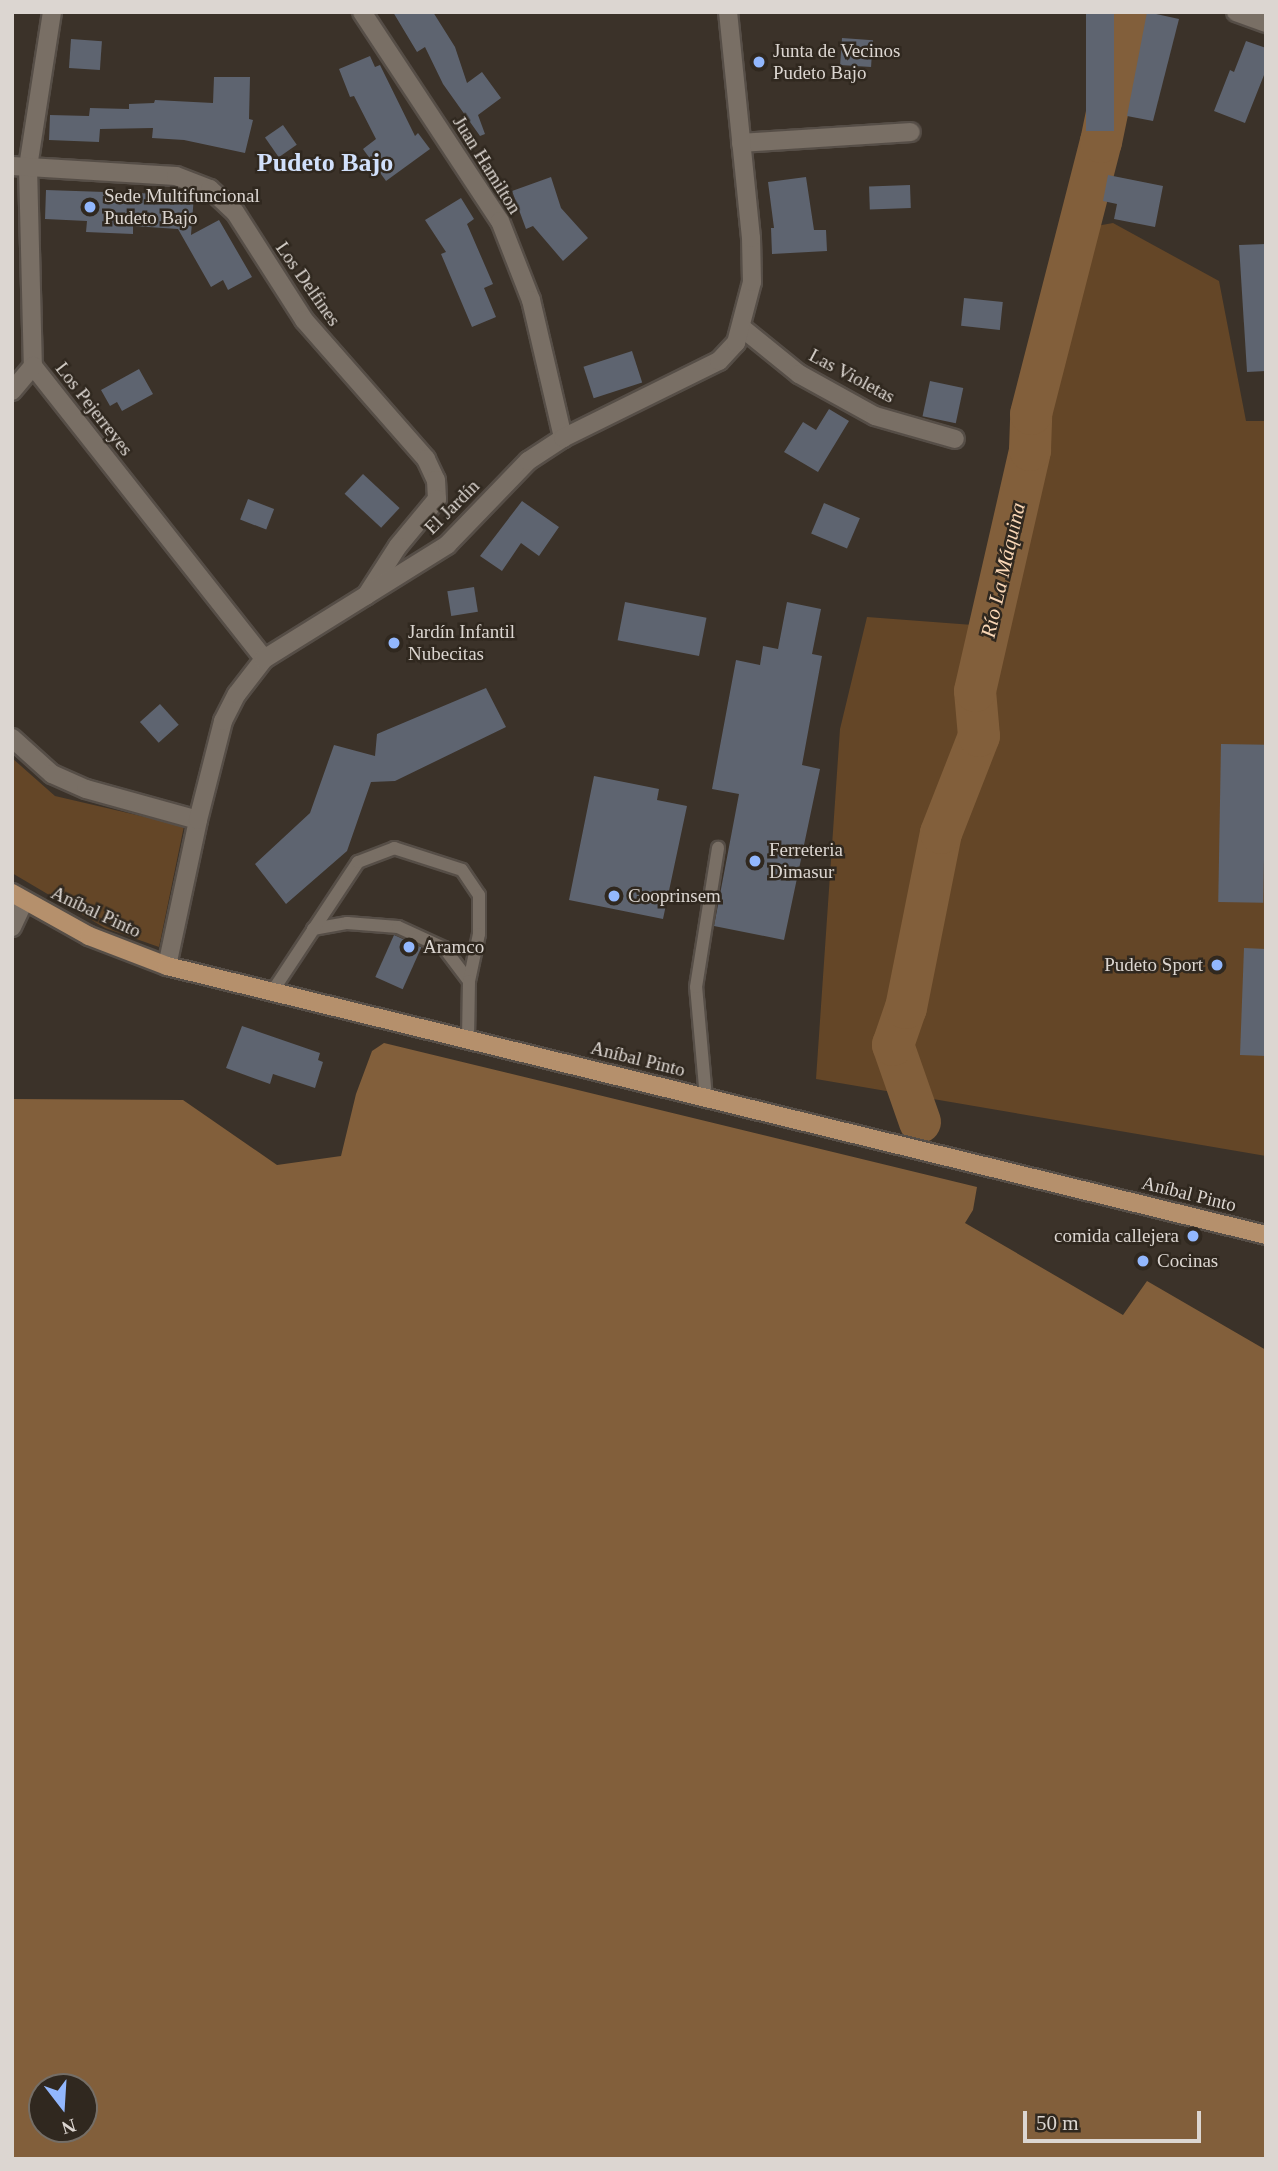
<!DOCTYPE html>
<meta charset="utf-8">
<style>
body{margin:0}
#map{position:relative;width:1278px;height:2171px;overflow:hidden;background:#3b3229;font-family:"Times New Roman",serif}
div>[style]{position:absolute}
.green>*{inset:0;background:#644627}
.water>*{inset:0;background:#825f3b}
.river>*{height:42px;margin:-21px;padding:0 21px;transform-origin:21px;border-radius:21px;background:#825f3b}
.building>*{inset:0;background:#5e6470;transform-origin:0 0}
.roads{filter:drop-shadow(2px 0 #564e47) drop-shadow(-2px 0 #564e47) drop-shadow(0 2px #564e47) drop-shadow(0 -2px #564e47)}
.service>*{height:12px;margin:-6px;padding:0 6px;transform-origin:6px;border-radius:6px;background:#796f65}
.minor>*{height:18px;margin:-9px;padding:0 9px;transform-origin:9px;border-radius:9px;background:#796f65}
.primary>*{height:18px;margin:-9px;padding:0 9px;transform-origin:9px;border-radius:9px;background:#b5906c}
.dots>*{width:19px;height:19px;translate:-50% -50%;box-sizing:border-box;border:4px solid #30281f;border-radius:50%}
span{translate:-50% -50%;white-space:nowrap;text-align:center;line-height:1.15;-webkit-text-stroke:5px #30281f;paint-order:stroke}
.poi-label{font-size:19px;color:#dcd6d1}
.left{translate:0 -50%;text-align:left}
.right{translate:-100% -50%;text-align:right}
.street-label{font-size:19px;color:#dcd6d1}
.water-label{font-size:21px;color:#fad7b6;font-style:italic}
.district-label{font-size:26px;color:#d1e0fb;font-weight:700}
.frame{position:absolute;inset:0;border:14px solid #dcd6d1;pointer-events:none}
.north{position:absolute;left:28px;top:2073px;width:70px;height:70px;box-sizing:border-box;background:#30281f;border:2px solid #756e66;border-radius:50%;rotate:163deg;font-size:19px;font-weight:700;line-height:28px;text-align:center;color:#dcd6d1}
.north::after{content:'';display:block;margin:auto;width:24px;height:32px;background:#92b7fd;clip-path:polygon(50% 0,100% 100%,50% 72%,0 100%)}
.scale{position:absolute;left:1023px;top:2111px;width:178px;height:32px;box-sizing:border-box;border:4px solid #dcd6d1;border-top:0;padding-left:9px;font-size:21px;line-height:24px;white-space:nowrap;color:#dcd6d1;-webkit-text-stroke:5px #30281f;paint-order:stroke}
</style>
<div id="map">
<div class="green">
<i style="clip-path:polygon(1113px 223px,1219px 281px,1246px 421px,1266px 421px,1266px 1156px,816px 1079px,840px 729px,867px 617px,973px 625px,1058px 233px)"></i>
<i style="clip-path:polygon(12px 758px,55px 796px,184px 826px,159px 947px,105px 928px,12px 873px)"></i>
</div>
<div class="water">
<i style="clip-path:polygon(evenodd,384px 1043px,977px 1187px,973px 1210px,965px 1223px,1123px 1315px,1147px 1281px,1266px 1350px,1266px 2159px,12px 2159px,12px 1099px,183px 1100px,277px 1165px,341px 1156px,356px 1094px,372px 1051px,384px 1043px,42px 2087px,84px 2087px,84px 2129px,42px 2129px,42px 2087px)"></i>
</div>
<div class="river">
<i style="left:920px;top:1122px;width:82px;rotate:-109.3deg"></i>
<i style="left:893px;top:1045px;width:39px;rotate:-71deg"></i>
<i style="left:906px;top:1008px;width:178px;rotate:-78.7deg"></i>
<i style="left:941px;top:833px;width:104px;rotate:-68.6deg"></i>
<i style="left:979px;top:736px;width:45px;rotate:-95.1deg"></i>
<i style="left:975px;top:691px;width:247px;rotate:-77.1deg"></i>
<i style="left:1030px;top:450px;width:36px;rotate:-88deg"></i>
<i style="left:1031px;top:414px;width:281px;rotate:-75.6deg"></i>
<i style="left:1101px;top:142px;width:133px;rotate:-78.3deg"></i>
</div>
<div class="building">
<i style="clip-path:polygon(393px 12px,433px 12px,455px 47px,467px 83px,482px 72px,501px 98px,478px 115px,485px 134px,480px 136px,443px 84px,425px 47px,417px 52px)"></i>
<i style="left:1086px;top:12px;width:28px;height:119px"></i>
<i style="clip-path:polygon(1147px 12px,1179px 19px,1153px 121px,1127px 116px)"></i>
<i style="left:842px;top:38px;width:31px;height:27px;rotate:4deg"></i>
<i style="left:71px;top:39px;width:31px;height:29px;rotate:4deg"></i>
<i style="clip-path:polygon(1246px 41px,1266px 48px,1266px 70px,1245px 123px,1214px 111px,1230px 70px,1234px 72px)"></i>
<i style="clip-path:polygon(370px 56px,375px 67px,380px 65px,415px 136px,418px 133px,430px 149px,386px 181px,363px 149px,376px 139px,354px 96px,350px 97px,339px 69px)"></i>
<i style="clip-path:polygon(214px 77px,250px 77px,249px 119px,253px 120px,245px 153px,184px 140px,152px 138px,153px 128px,100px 129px,99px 142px,49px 140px,50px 115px,89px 116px,90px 108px,129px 109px,129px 104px,154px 103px,155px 100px,213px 103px)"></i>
<i style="left:283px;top:125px;width:24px;height:22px;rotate:55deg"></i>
<i style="clip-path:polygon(1108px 175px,1163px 186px,1155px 227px,1114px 219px,1117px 204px,1103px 201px)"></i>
<i style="clip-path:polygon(551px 177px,561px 208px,588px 238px,563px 261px,533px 226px,526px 229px,512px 191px)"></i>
<i style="clip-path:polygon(806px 177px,814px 230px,826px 230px,827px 251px,772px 254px,771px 228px,774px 228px,768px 182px)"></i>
<i style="left:910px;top:185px;width:23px;height:41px;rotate:88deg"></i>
<i style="clip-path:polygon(46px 190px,194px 195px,191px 235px,219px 220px,252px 277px,228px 290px,223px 280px,211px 287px,178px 229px,133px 226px,133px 234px,86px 232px,87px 221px,45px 219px)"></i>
<i style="clip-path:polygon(461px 198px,474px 219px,467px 224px,493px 284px,484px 288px,496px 317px,472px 327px,441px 254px,446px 252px,425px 220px)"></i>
<i style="clip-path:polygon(1266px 244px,1266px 371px,1247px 372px,1239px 245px)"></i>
<i style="left:964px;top:298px;width:39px;height:28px;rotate:6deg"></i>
<i style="left:632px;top:351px;width:33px;height:51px;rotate:72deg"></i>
<i style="clip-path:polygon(139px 369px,153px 394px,122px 411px,117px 402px,110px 406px,101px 390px)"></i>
<i style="left:930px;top:381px;width:34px;height:36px;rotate:12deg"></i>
<i style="clip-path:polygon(829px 409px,849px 421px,818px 472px,784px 452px,803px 422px,816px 430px)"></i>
<i style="left:363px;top:474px;width:50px;height:27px;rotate:43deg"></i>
<i style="left:248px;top:499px;width:28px;height:22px;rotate:21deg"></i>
<i style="clip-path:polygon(522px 501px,559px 527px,539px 556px,521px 543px,502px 571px,480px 556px)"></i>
<i style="left:824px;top:503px;width:39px;height:33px;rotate:23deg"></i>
<i style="left:474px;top:587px;width:25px;height:27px;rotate:81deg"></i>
<i style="left:625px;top:602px;width:83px;height:39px;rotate:11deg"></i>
<i style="clip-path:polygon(787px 602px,821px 609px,812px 654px,822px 656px,802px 765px,820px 769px,784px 940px,714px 926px,739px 794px,712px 789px,736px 660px,760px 665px,763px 646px,778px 649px)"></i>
<i style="clip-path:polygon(486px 688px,506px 727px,395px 781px,371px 782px,347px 851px,286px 904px,255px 864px,310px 813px,334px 745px,375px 756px,377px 734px)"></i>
<i style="left:160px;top:704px;width:28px;height:27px;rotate:48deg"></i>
<i style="left:1221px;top:744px;width:45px;height:158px;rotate:1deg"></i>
<i style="clip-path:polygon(594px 776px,659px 789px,657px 800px,687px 806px,663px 919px,569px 900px)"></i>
<i style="left:394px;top:935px;width:30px;height:46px;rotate:24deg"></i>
<i style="clip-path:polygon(1244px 948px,1266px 949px,1266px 1056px,1240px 1055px)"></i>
<i style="clip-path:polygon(242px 1026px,320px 1053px,318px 1060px,323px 1062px,315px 1088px,273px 1074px,270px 1084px,226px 1068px)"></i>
</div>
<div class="roads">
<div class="service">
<i style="left:313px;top:929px;width:35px;rotate:-10deg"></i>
<i style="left:347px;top:923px;width:51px;rotate:4.5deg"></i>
<i style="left:398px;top:927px;width:51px;rotate:24.5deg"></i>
<i style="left:444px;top:948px;width:41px;rotate:52.9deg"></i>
<i style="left:272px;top:992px;width:156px;rotate:-56.5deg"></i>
<i style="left:358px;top:862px;width:39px;rotate:-21deg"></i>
<i style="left:394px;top:848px;width:71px;rotate:17.9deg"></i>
<i style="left:462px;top:870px;width:30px;rotate:56deg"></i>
<i style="left:479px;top:895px;width:39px;rotate:90deg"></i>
<i style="left:479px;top:934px;width:48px;rotate:102deg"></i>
<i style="left:469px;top:981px;width:58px;rotate:91deg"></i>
<i style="left:706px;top:1098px;width:111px;rotate:-95.1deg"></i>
<i style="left:696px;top:987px;width:141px;rotate:-81deg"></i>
</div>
<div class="minor">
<i style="left:52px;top:12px;width:157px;rotate:98.8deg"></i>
<i style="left:28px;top:167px;width:199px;rotate:88.6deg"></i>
<i style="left:33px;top:366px;width:373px;rotate:51.7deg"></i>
<i style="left:362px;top:12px;width:250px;rotate:56.6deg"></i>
<i style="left:500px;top:221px;width:85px;rotate:68.6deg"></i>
<i style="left:531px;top:300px;width:142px;rotate:76.9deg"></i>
<i style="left:1236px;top:12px;width:32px;rotate:20deg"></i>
<i style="left:741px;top:143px;width:170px;rotate:-3.7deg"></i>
<i style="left:12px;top:166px;width:164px;rotate:3.5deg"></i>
<i style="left:176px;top:176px;width:36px;rotate:21deg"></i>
<i style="left:210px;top:189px;width:34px;rotate:43deg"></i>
<i style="left:235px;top:212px;width:128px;rotate:57.4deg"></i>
<i style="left:304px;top:320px;width:185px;rotate:48.7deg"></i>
<i style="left:426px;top:459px;width:23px;rotate:65deg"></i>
<i style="left:436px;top:480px;width:19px;rotate:87deg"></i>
<i style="left:437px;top:499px;width:61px;rotate:129.7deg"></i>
<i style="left:398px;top:546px;width:59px;rotate:122.6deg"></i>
<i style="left:741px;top:327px;width:75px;rotate:39deg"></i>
<i style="left:799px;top:374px;width:87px;rotate:28.9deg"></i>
<i style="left:875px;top:416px;width:83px;rotate:16deg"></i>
<i style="left:12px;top:391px;width:33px;rotate:-50deg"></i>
<i style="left:12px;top:738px;width:54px;rotate:42deg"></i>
<i style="left:52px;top:774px;width:37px;rotate:24deg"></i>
<i style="left:86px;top:789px;width:116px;rotate:15.5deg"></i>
<i style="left:12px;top:927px;width:29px;rotate:-65deg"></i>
<i style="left:167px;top:966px;width:149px;rotate:-78deg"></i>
<i style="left:198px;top:820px;width:102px;rotate:-75.8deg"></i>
<i style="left:223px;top:721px;width:30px;rotate:-63deg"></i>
<i style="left:237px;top:694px;width:44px;rotate:-52.4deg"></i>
<i style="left:264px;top:659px;width:216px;rotate:-31.9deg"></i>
<i style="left:447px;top:545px;width:117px;rotate:-46deg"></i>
<i style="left:528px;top:461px;width:42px;rotate:-33.3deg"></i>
<i style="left:563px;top:438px;width:174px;rotate:-26.3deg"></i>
<i style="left:719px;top:361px;width:25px;rotate:-47deg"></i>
<i style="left:736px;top:343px;width:63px;rotate:-75.3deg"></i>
<i style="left:752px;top:282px;width:44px;rotate:-91.3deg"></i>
<i style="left:751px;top:238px;width:227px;rotate:-95.8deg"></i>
</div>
<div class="primary">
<i style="left:12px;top:893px;width:88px;rotate:29.2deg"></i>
<i style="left:89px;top:936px;width:84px;rotate:21deg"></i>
<i style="left:167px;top:966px;width:1131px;rotate:13.75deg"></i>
</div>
</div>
<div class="dots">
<i style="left:759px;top:62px;background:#92b7fd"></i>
<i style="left:90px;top:207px;background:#92b7fd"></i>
<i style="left:394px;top:643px;background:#92b7fd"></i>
<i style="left:755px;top:861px;background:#92b7fd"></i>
<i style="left:614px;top:896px;background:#92b7fd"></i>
<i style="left:409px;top:947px;background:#92b7fd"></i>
<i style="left:1217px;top:965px;background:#92b7fd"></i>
<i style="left:1193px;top:1236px;background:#92b7fd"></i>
<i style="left:1143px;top:1261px;background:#92b7fd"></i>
</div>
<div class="poi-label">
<span class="left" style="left:773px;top:62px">Junta de Vecinos<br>Pudeto Bajo</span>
<span class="left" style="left:104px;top:207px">Sede Multifuncional<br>Pudeto Bajo</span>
<span class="left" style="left:408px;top:643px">Jardín Infantil<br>Nubecitas</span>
<span class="left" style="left:769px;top:861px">Ferreteria<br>Dimasur</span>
<span class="left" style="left:628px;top:896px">Cooprinsem</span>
<span class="left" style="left:423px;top:947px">Aramco</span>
<span class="right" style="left:1203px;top:965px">Pudeto Sport</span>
<span class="right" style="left:1179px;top:1236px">comida callejera</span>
<span class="left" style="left:1157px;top:1261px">Cocinas</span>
</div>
<div class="street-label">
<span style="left:487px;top:165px;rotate:58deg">Juan Hamilton</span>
<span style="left:308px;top:284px;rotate:55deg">Los Delfines</span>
<span style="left:852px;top:376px;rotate:28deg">Las Violetas</span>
<span style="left:94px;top:409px;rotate:52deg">Los Pejerreyes</span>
<span style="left:452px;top:507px;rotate:-45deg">El Jardín</span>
<span style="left:96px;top:912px;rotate:25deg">Aníbal Pinto</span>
<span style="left:638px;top:1059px;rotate:14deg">Aníbal Pinto</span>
<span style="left:1189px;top:1194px;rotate:14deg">Aníbal Pinto</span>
</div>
<div class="water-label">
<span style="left:1003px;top:570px;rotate:-77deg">Río La Máquina</span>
</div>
<div class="district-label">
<span style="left:325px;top:163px">Pudeto Bajo</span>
</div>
<div class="frame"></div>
<div class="north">N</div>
<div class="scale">50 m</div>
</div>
